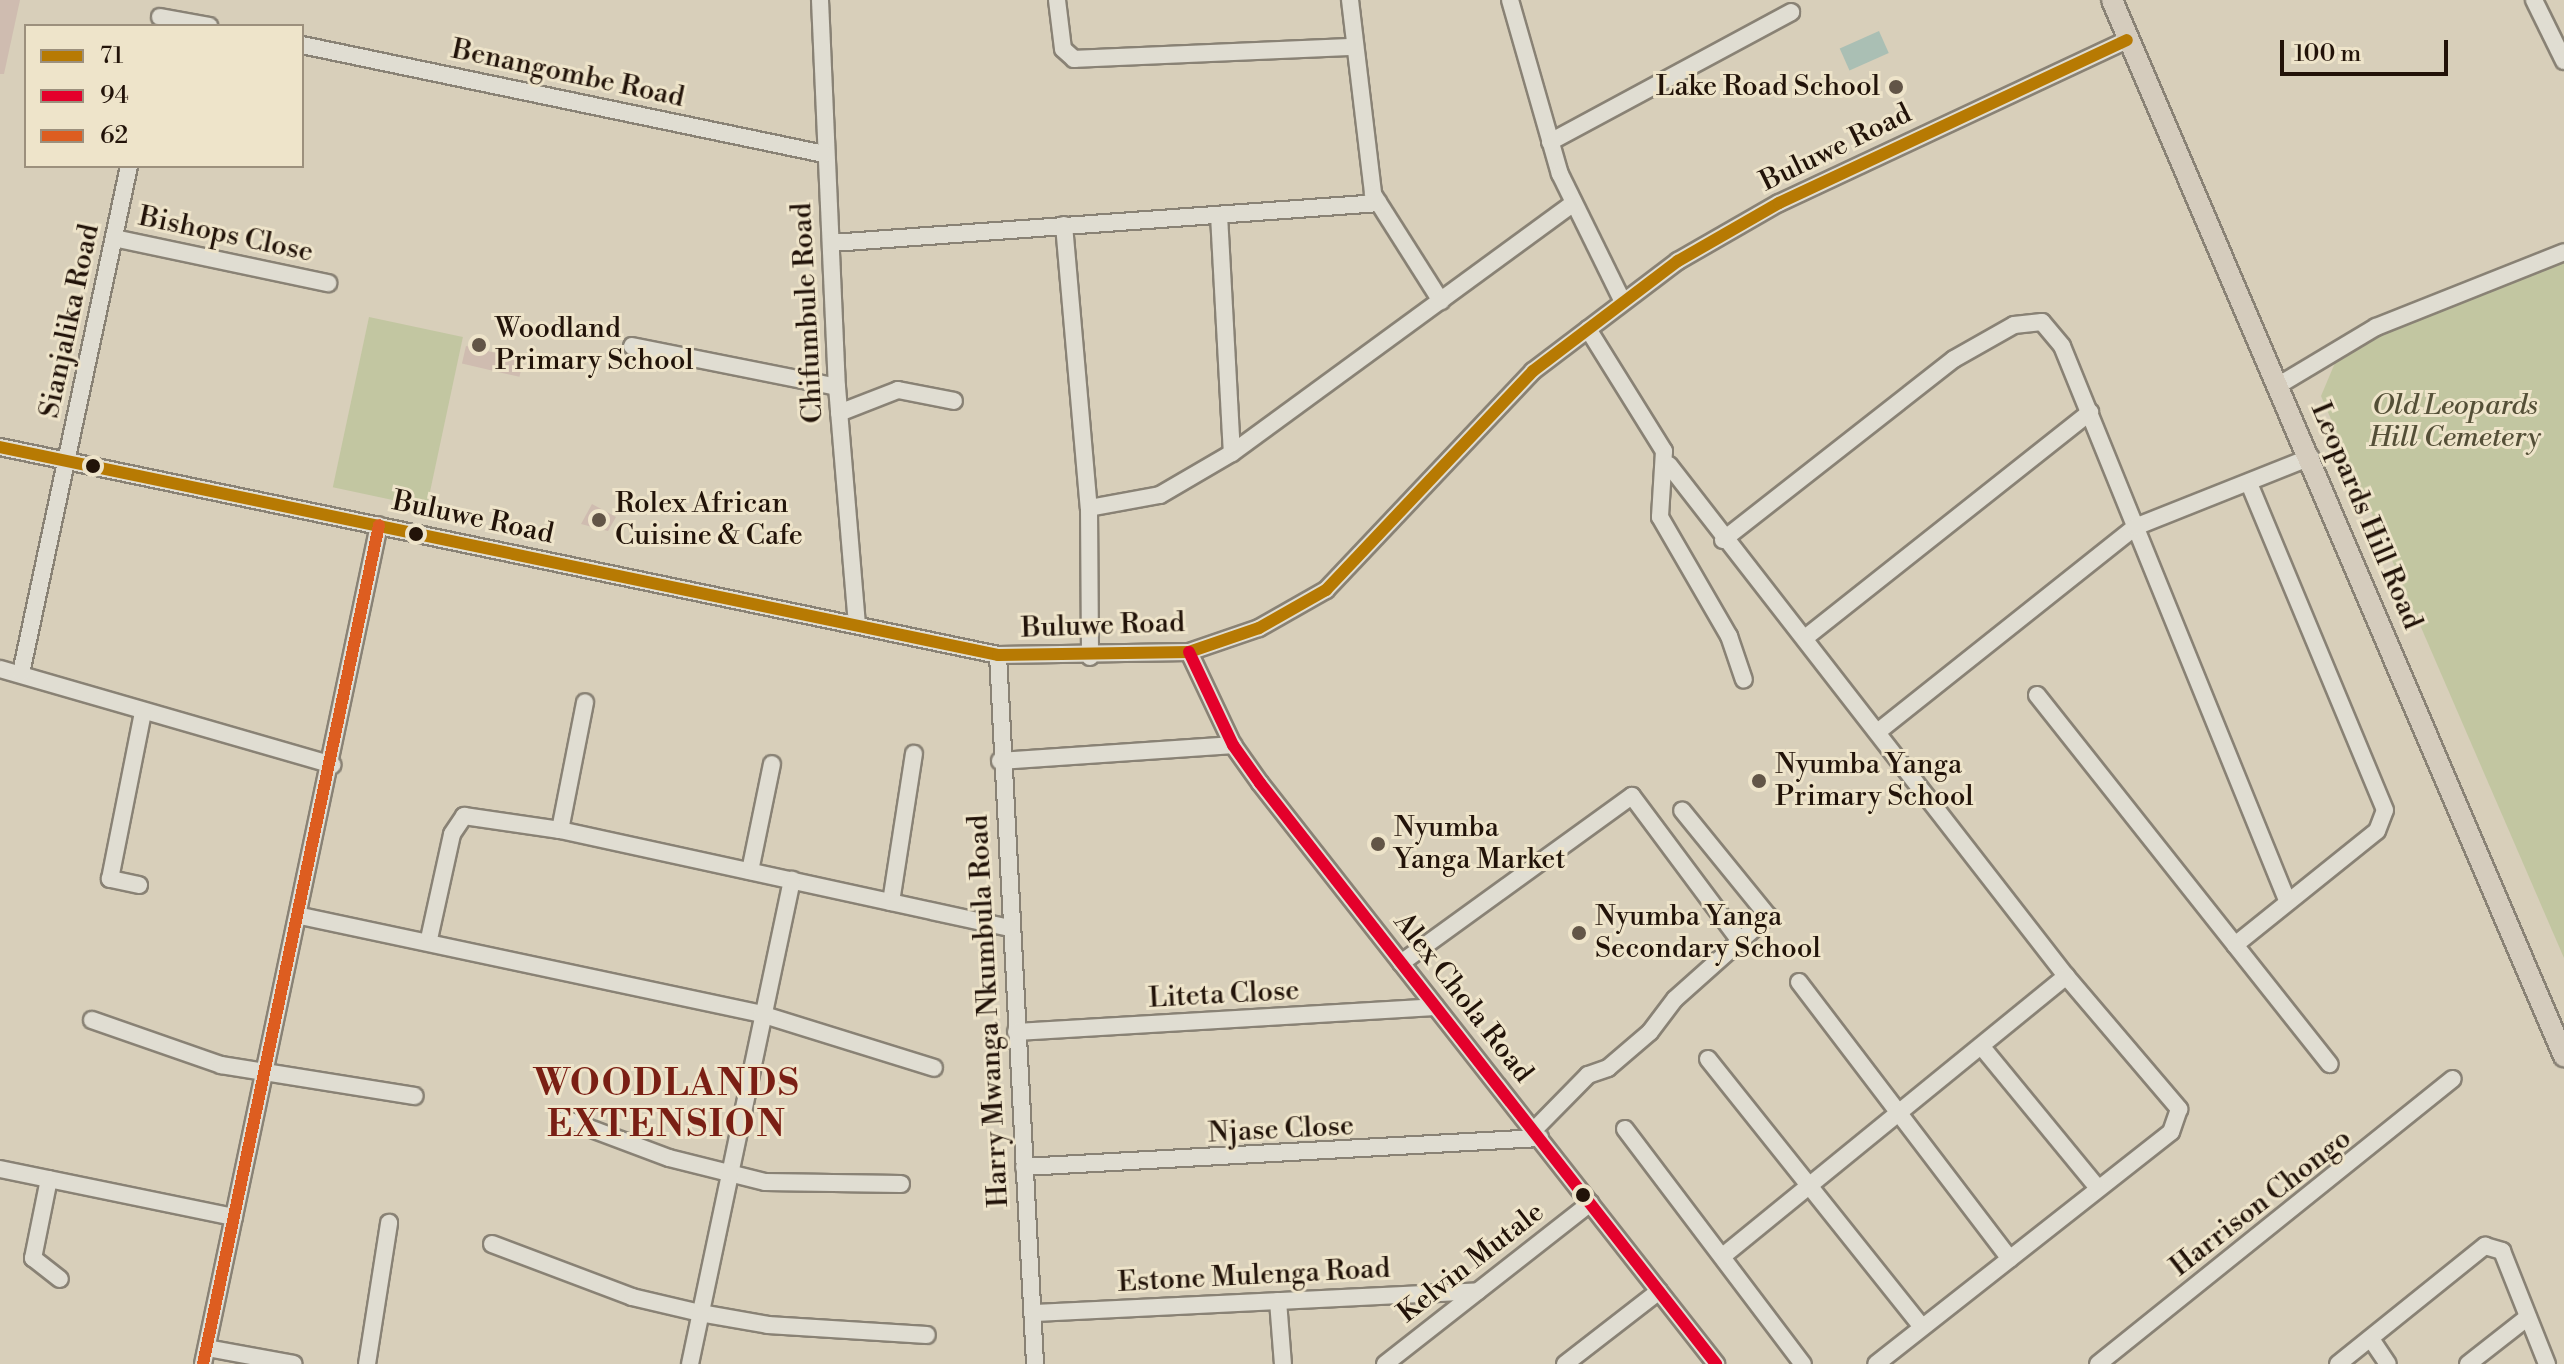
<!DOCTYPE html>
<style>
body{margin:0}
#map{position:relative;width:2564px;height:1364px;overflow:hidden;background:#d8cfba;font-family:"Libre Bodoni",serif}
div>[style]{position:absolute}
.green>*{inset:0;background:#c2c6a1;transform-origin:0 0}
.water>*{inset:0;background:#aabfb4;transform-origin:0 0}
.building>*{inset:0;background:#cfbcb0;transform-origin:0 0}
.roads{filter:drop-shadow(2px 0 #898275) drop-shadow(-2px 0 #898275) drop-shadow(0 2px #898275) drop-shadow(0 -2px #898275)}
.minor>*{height:16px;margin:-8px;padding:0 8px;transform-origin:8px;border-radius:8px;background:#e0ddd2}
.major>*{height:20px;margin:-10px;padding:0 10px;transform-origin:10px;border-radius:10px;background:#d5ccbd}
.bus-1>*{height:12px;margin:-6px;padding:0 6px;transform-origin:6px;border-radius:6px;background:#b77a03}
.bus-2>*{height:12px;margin:-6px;padding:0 6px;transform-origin:6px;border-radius:6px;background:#e4002b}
.bus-3>*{height:12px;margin:-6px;padding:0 6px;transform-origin:6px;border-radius:6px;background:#dd5d20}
.dots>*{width:22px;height:22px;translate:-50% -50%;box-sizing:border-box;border:4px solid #eee4ca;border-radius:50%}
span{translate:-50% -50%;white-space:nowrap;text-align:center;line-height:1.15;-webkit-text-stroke:6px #eee4ca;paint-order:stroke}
.street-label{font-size:28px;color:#221309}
.poi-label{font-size:28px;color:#221309}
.right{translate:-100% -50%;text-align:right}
.left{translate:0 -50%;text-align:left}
.park-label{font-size:28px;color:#544f37;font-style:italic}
.district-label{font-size:36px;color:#7a1f14;font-weight:700;letter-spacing:2px}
.legend{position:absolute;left:24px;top:24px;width:280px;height:144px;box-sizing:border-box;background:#eee4ca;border:2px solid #9c907d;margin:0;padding:10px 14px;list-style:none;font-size:24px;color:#221309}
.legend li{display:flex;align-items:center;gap:16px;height:40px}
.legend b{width:40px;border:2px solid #9c907d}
.scale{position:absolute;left:2280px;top:40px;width:168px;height:36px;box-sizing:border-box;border:4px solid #221309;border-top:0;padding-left:10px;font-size:24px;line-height:28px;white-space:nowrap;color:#221309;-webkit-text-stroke:6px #eee4ca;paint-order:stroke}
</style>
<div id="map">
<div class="green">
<i style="clip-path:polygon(2564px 257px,2564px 958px,2321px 396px,2340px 351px)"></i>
<i style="left:369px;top:317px;width:96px;height:174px;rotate:12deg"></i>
</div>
<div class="water">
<i style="left:1879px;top:31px;width:24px;height:43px;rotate:66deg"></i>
</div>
<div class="building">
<i style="clip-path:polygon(0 0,20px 0,4px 74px,0 74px)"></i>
<i style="left:466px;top:346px;width:59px;height:18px;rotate:13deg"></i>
<i style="clip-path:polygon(592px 504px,616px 517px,608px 531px,581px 524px)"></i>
</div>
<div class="roads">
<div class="minor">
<i style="left:820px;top:0;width:387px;rotate:87.5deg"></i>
<i style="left:837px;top:387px;width:237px;rotate:85.2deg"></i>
<i style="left:1057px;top:0;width:49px;rotate:83deg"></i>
<i style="left:1063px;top:49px;width:15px;rotate:42deg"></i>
<i style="left:1074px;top:59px;width:279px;rotate:-2.5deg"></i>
<i style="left:1350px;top:0;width:195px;rotate:83.2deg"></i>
<i style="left:1373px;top:194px;width:127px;rotate:57.6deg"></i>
<i style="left:1510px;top:0;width:181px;rotate:74deg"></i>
<i style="left:1560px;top:174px;width:138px;rotate:63.8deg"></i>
<i style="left:2534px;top:0;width:68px;rotate:63.8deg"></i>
<i style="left:160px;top:17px;width:50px;rotate:10.4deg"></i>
<i style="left:302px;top:45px;width:533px;rotate:11.79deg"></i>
<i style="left:1550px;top:142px;width:274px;rotate:-28.3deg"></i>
<i style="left:1219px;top:215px;width:238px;rotate:86.9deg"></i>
<i style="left:1064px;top:225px;width:284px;rotate:85deg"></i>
<i style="left:1089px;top:508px;width:149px;rotate:89.6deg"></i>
<i style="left:114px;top:238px;width:219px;rotate:11.9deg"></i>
<i style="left:832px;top:243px;width:548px;rotate:-4.18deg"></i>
<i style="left:1588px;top:329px;width:144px;rotate:58.1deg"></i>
<i style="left:1664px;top:451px;width:66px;rotate:93.5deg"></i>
<i style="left:1660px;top:517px;width:138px;rotate:59.9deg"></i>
<i style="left:1729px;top:636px;width:46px;rotate:71.2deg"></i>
<i style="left:632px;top:346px;width:209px;rotate:11.3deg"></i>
<i style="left:2279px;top:385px;width:113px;rotate:-30.9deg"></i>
<i style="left:2376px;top:327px;width:202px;rotate:-21.7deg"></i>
<i style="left:839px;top:413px;width:63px;rotate:-21.3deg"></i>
<i style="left:898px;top:390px;width:57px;rotate:11.1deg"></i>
<i style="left:0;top:447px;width:1019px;rotate:11.77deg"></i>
<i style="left:998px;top:655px;width:191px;rotate:-0.9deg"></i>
<i style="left:1189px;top:652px;width:74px;rotate:-18.9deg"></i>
<i style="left:1259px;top:628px;width:77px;rotate:-29.6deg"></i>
<i style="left:1326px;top:590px;width:301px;rotate:-46.6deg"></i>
<i style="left:1533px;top:371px;width:182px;rotate:-37.2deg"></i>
<i style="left:1678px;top:261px;width:116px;rotate:-29.9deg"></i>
<i style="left:1779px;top:203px;width:384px;rotate:-25.1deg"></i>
<i style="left:1669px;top:465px;width:647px;rotate:52.16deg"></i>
<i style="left:2066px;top:976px;width:175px;rotate:49.6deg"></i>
<i style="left:2179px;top:1109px;width:24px;rotate:109deg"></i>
<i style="left:2171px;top:1132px;width:375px;rotate:141.8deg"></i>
<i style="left:1089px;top:508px;width:72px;rotate:-10.4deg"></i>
<i style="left:1160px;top:495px;width:83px;rotate:-30.3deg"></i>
<i style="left:1232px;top:453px;width:423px;rotate:-36.2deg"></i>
<i style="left:1723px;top:540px;width:293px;rotate:-38.1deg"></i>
<i style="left:1954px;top:359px;width:69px;rotate:-29.5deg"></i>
<i style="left:2014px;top:325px;width:28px;rotate:-6deg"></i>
<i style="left:2042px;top:322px;width:31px;rotate:50deg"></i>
<i style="left:2062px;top:346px;width:598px;rotate:67.9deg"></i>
<i style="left:1805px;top:638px;width:364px;rotate:-38.4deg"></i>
<i style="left:1189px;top:652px;width:103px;rotate:64.7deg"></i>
<i style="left:1233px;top:745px;width:47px;rotate:54.6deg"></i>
<i style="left:1260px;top:783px;width:739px;rotate:51.87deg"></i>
<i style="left:998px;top:655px;width:710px;rotate:87.01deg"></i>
<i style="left:0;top:669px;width:346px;rotate:16.1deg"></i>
<i style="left:21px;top:673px;width:518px;rotate:-77.97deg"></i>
<i style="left:2037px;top:695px;width:471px;rotate:51.6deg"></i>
<i style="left:1880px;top:730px;width:326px;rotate:-38.5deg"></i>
<i style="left:2135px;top:527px;width:189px;rotate:-21.7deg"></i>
<i style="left:1000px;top:761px;width:234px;rotate:-3.9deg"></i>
<i style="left:560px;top:830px;width:130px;rotate:-78.9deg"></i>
<i style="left:750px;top:871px;width:109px;rotate:-78.4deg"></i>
<i style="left:139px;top:885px;width:30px;rotate:-168deg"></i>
<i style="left:110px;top:879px;width:170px;rotate:-78.8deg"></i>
<i style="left:891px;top:902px;width:150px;rotate:-81.2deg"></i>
<i style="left:301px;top:916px;width:470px;rotate:12deg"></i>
<i style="left:761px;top:1014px;width:181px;rotate:17.3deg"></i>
<i style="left:429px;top:939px;width:107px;rotate:-77.6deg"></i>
<i style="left:452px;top:834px;width:22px;rotate:-56deg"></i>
<i style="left:464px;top:816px;width:97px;rotate:8.3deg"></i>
<i style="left:560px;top:830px;width:459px;rotate:12.3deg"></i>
<i style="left:2235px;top:945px;width:182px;rotate:-38.8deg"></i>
<i style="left:2377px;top:831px;width:22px;rotate:-69deg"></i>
<i style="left:2385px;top:810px;width:353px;rotate:-112.6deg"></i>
<i style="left:1401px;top:963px;width:285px;rotate:-35.9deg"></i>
<i style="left:1632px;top:796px;width:181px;rotate:53.3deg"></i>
<i style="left:1799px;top:982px;width:348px;rotate:52.7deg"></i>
<i style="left:92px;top:1020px;width:137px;rotate:19.2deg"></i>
<i style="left:221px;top:1065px;width:196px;rotate:9.1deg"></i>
<i style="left:1016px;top:1032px;width:420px;rotate:-3.4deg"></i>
<i style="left:1982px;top:1047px;width:181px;rotate:50.6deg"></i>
<i style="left:1708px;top:1059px;width:343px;rotate:51.4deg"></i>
<i style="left:565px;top:1119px;width:111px;rotate:20.6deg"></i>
<i style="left:669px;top:1158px;width:99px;rotate:14deg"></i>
<i style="left:765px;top:1182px;width:136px;rotate:0.8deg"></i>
<i style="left:1625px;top:1129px;width:295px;rotate:52.9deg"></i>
<i style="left:1534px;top:1130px;width:77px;rotate:-45.5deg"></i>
<i style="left:1588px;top:1075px;width:21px;rotate:-19deg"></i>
<i style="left:1608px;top:1068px;width:55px;rotate:-40.6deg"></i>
<i style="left:1650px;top:1032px;width:41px;rotate:-52.9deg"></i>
<i style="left:1675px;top:999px;width:125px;rotate:-41.7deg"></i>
<i style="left:1768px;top:916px;width:136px;rotate:-129.1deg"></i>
<i style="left:1024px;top:1167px;width:517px;rotate:-3.22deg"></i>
<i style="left:0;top:1169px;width:239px;rotate:11.6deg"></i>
<i style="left:49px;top:1179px;width:81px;rotate:101.4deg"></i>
<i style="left:33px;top:1258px;width:34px;rotate:38deg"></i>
<i style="left:492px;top:1244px;width:150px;rotate:20.7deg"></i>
<i style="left:632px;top:1297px;width:70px;rotate:13.2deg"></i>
<i style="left:700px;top:1313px;width:69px;rotate:10deg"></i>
<i style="left:768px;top:1325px;width:159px;rotate:3.6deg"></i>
<i style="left:1723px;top:1256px;width:443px;rotate:-39.2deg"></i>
<i style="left:1278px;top:1301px;width:63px;rotate:85.5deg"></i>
<i style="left:1033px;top:1313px;width:445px;rotate:-2.8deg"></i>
<i style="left:2371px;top:1339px;width:30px;rotate:56deg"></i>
<i style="left:207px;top:1348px;width:88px;rotate:10.4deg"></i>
<i style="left:203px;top:1364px;width:857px;rotate:-78.15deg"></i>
<i style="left:367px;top:1364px;width:143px;rotate:-81.1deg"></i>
<i style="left:690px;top:1364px;width:495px;rotate:-78.1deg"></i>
<i style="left:1385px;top:1364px;width:261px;rotate:-38.1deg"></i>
<i style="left:1565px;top:1364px;width:119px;rotate:-37.8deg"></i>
<i style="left:2098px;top:1364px;width:455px;rotate:-38.8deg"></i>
<i style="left:2338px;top:1364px;width:189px;rotate:-38.8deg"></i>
<i style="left:2485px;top:1246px;width:18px;rotate:16deg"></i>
<i style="left:2502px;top:1251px;width:122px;rotate:68.3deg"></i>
<i style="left:2468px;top:1364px;width:76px;rotate:-38.1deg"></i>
</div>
<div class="major">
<i style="left:2112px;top:0;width:1149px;rotate:66.83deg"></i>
</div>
</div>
<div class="bus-1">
<i style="left:0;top:447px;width:1019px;rotate:11.77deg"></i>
<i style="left:998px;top:655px;width:191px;rotate:-0.9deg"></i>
<i style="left:1189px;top:652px;width:74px;rotate:-18.9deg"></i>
<i style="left:1259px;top:628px;width:77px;rotate:-29.6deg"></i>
<i style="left:1326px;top:590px;width:301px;rotate:-46.6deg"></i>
<i style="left:1533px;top:371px;width:182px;rotate:-37.2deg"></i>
<i style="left:1678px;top:261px;width:116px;rotate:-29.9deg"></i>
<i style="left:1779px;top:203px;width:384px;rotate:-25.1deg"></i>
</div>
<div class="bus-2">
<i style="left:1189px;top:652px;width:103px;rotate:64.7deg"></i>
<i style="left:1233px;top:745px;width:47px;rotate:54.6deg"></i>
<i style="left:1260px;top:783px;width:739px;rotate:51.87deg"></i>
</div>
<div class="bus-3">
<i style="left:203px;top:1364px;width:857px;rotate:-78.15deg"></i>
</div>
<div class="dots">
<i style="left:1896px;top:87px;background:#625547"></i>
<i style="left:479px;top:345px;background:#625547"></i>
<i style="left:93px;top:466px;background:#221309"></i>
<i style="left:599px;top:520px;background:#625547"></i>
<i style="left:416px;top:534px;background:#221309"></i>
<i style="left:1759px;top:781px;background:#625547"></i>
<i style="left:1378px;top:844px;background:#625547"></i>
<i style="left:1579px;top:933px;background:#625547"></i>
<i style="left:1583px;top:1195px;background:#221309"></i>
</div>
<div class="street-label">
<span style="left:568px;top:74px;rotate:12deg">Benangombe Road</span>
<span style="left:1836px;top:148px;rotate:-26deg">Buluwe Road</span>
<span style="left:226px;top:235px;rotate:12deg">Bishops Close</span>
<span style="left:808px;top:313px;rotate:-93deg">Chifumbule Road</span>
<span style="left:70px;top:321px;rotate:-78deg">Sianjalika Road</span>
<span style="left:2366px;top:516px;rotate:67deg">Leopards Hill Road</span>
<span style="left:473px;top:518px;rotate:12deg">Buluwe Road</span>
<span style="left:1103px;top:626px;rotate:-2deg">Buluwe Road</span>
<span style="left:1224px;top:995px;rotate:-3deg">Liteta Close</span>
<span style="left:1463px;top:998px;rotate:52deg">Alex Chola Road</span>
<span style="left:989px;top:1011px;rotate:-93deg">Harry Mwanga Nkumbula Road</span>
<span style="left:1281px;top:1130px;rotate:-3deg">Njase Close</span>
<span style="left:2261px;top:1203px;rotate:-38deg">Harrison Chongo</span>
<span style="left:1471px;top:1263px;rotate:-38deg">Kelvin Mutale</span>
<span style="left:1254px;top:1276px;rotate:-3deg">Estone Mulenga Road</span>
</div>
<div class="poi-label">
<span class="right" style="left:1880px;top:87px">Lake Road School</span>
<span class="left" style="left:495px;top:345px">Woodland<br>Primary School</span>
<span class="left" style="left:615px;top:520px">Rolex African<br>Cuisine &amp; Cafe</span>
<span class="left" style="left:1775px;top:781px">Nyumba Yanga<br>Primary School</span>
<span class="left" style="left:1394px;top:844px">Nyumba<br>Yanga Market</span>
<span class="left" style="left:1595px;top:933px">Nyumba Yanga<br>Secondary School</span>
</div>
<div class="park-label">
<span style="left:2455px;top:422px">Old Leopards<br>Hill Cemetery</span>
</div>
<div class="district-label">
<span style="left:667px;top:1105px">WOODLANDS<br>EXTENSION</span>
</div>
<ul class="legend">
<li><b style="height:10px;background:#b77a03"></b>71</li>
<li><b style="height:10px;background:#e4002b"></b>94</li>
<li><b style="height:10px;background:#dd5d20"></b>62</li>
</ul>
<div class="scale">100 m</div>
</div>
